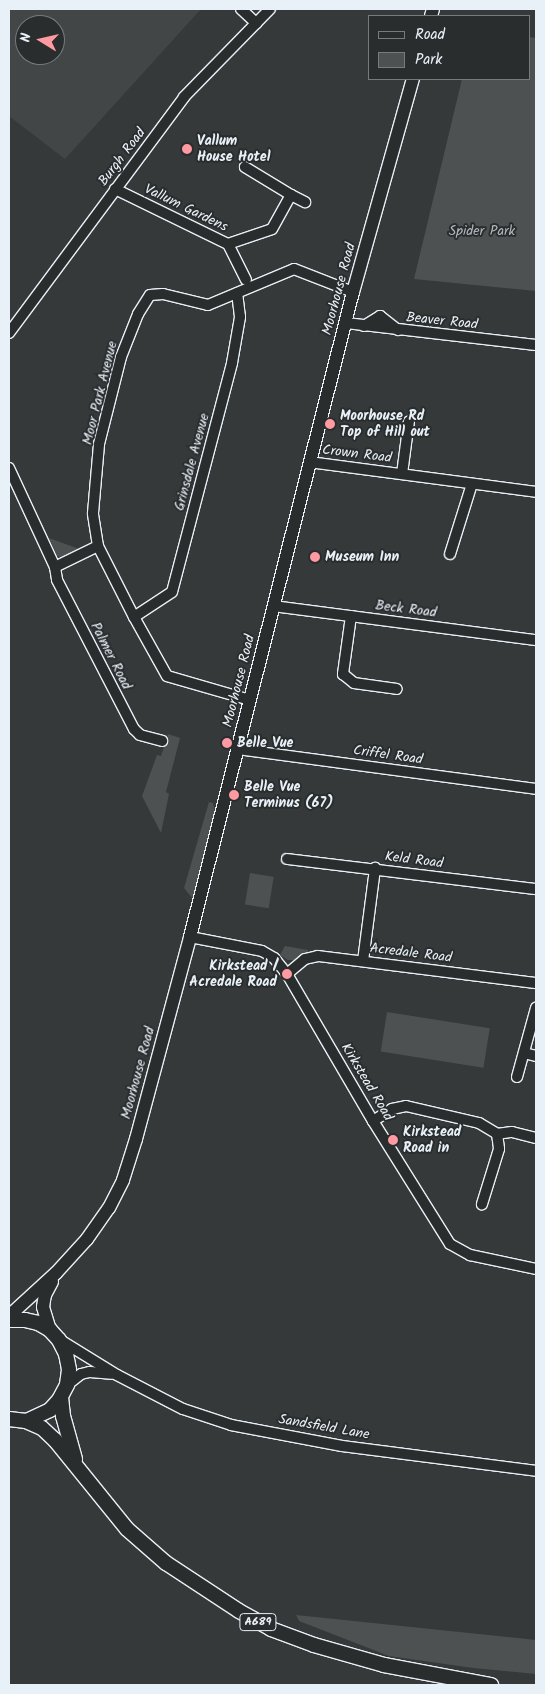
<!DOCTYPE html>
<style>
body{margin:0}
#map{position:relative;width:545px;height:1694px;overflow:hidden;background:#35393a;font-family:Kalam,sans-serif}
div>[style]{position:absolute}
.built>*{inset:0;background:#424647}
.green>*{inset:0;background:#4d5152;transform-origin:0 0}
.roads{filter:drop-shadow(1px 0 #e8f1f8) drop-shadow(-1px 0 #e8f1f8) drop-shadow(0 1px #e8f1f8) drop-shadow(0 -1px #e8f1f8)}
.minor>*{height:10px;margin:-5px;padding:0 5px;transform-origin:5px;border-radius:5px;background:#2a2d2e}
.major>*{height:12px;margin:-6px;padding:0 6px;transform-origin:6px;border-radius:6px;background:#2a2d2e}
.highway>*{height:14px;margin:-7px;padding:0 7px;transform-origin:7px;border-radius:7px;background:#2a2d2e}
.dots>*{width:14px;height:14px;translate:-50% -50%;box-sizing:border-box;border:2px solid #2a2d2e;border-radius:50%}
span{translate:-50% -50%;white-space:nowrap;text-align:center;line-height:1.15;-webkit-text-stroke:4px #2a2d2e;paint-order:stroke}
.shield-label span{padding:1px 4px;background:#2a2d2e;border:1px solid;border-radius:4px;-webkit-text-stroke-width:0}
.shield-label{font-size:12px;color:#e8f1f8;font-weight:700}
.poi-label{font-size:14px;color:#e8f1f8;font-weight:700}
.left{translate:0 -50%;text-align:left}
.right{translate:-100% -50%;text-align:right}
.street-label{font-size:14px;color:#e8f1f8}
.park-label{font-size:14px;color:#b2b9be}
.frame{position:absolute;inset:0;border:10px solid #e8f1f8;pointer-events:none}
.legend{position:absolute;left:368px;top:15px;width:162px;height:65px;box-sizing:border-box;background:#2a2d2e;border:1px solid #767b7f;margin:0;padding:6px 9px;list-style:none;font-size:15px;color:#e8f1f8}
.legend li{display:flex;align-items:center;gap:10px;height:25px}
.legend b{width:25px;border:1px solid #767b7f}
.north{position:absolute;left:15px;top:15px;width:50px;height:50px;box-sizing:border-box;background:#2a2d2e;border:1px solid #767b7f;border-radius:50%;rotate:279deg;font-size:14px;font-weight:700;line-height:20px;text-align:center;color:#e8f1f8}
.north::after{content:'';display:block;margin:auto;width:18px;height:22px;background:#ff9aa2;clip-path:polygon(50% 0,100% 100%,50% 72%,0 100%)}
</style>
<div id="map">
<div class="built">
<i style="clip-path:polygon(evenodd,9px 9px,201px 9px,65px 159px,9px 116px,9px 9px,25px 25px,55px 25px,55px 55px,25px 55px,25px 25px)"></i>
</div>
<div class="green">
<i style="clip-path:polygon(529px 37px,536px 38px,536px 291px,414px 279px,462px 79px,529px 79px)"></i>
<i style="clip-path:polygon(49px 538px,79px 549px,68px 556px,61px 557px,57px 556px)"></i>
<i style="clip-path:polygon(168px 734px,180px 738px,166px 792px,169px 794px,161px 833px,142px 796px,157px 755px,161px 756px)"></i>
<i style="clip-path:polygon(209px 802px,213px 803px,216px 816px,193px 899px,184px 888px)"></i>
<i style="left:250px;top:873px;width:24px;height:32px;rotate:9deg"></i>
<i style="clip-path:polygon(285px 946px,308px 950px,308px 954px,295px 960px,288px 960px,280px 955px)"></i>
<i style="left:387px;top:1012px;width:104px;height:40px;rotate:9deg"></i>
<i style="clip-path:polygon(296px 1615px,536px 1640px,536px 1674px,473px 1668px,389px 1656px,299px 1621px)"></i>
</div>
<div class="roads">
<div class="minor">
<i style="left:241px;top:9px;width:21px;rotate:43deg"></i>
<i style="left:115px;top:189px;width:126px;rotate:26deg"></i>
<i style="left:228px;top:244px;width:46px;rotate:-18.8deg"></i>
<i style="left:272px;top:229px;width:39px;rotate:-61deg"></i>
<i style="left:291px;top:195px;width:54px;rotate:-148.7deg"></i>
<i style="left:291px;top:195px;width:16px;rotate:27deg"></i>
<i style="left:228px;top:244px;width:40px;rotate:63.4deg"></i>
<i style="left:346px;top:323px;width:191px;rotate:6.6deg"></i>
<i style="left:364px;top:326px;width:19px;rotate:-32deg"></i>
<i style="left:380px;top:316px;width:23px;rotate:38deg"></i>
<i style="left:9px;top:333px;width:294px;rotate:-53.4deg"></i>
<i style="left:184px;top:97px;width:123px;rotate:-45.7deg"></i>
<i style="left:309px;top:462px;width:229px;rotate:7.5deg"></i>
<i style="left:9px;top:468px;width:109px;rotate:65.1deg"></i>
<i style="left:402px;top:474px;width:53px;rotate:-82.5deg"></i>
<i style="left:98px;top:546px;width:48px;rotate:154deg"></i>
<i style="left:55px;top:567px;width:13px;rotate:81deg"></i>
<i style="left:57px;top:580px;width:168px;rotate:62.7deg"></i>
<i style="left:134px;top:729px;width:8px;rotate:45deg"></i>
<i style="left:140px;top:735px;width:23px;rotate:15deg"></i>
<i style="left:450px;top:554px;width:73px;rotate:-72.6deg"></i>
<i style="left:273px;top:606px;width:265px;rotate:7.4deg"></i>
<i style="left:351px;top:616px;width:59px;rotate:97.9deg"></i>
<i style="left:343px;top:674px;width:14px;rotate:39deg"></i>
<i style="left:354px;top:683px;width:43px;rotate:7.9deg"></i>
<i style="left:134px;top:617px;width:45px;rotate:-33.3deg"></i>
<i style="left:172px;top:592px;width:237px;rotate:-75.3deg"></i>
<i style="left:232px;top:363px;width:47px;rotate:-80.1deg"></i>
<i style="left:240px;top:317px;width:24px;rotate:-97deg"></i>
<i style="left:250px;top:700px;width:86px;rotate:-163.9deg"></i>
<i style="left:167px;top:676px;width:68px;rotate:-119.2deg"></i>
<i style="left:134px;top:617px;width:80px;rotate:-116.9deg"></i>
<i style="left:98px;top:546px;width:33px;rotate:-99deg"></i>
<i style="left:93px;top:513px;width:69px;rotate:-85deg"></i>
<i style="left:99px;top:444px;width:90px;rotate:-75.8deg"></i>
<i style="left:121px;top:357px;width:46px;rotate:-68.4deg"></i>
<i style="left:138px;top:314px;width:22px;rotate:-58deg"></i>
<i style="left:150px;top:295px;width:13px;rotate:-4deg"></i>
<i style="left:163px;top:294px;width:46px;rotate:13.7deg"></i>
<i style="left:208px;top:305px;width:93px;rotate:-22.7deg"></i>
<i style="left:294px;top:269px;width:63px;rotate:21.3deg"></i>
<i style="left:237px;top:749px;width:302px;rotate:7.6deg"></i>
<i style="left:287px;top:859px;width:251px;rotate:6.9deg"></i>
<i style="left:190px;top:937px;width:73px;rotate:11deg"></i>
<i style="left:262px;top:951px;width:14px;rotate:30deg"></i>
<i style="left:274px;top:958px;width:21px;rotate:51deg"></i>
<i style="left:287px;top:974px;width:170px;rotate:59.7deg"></i>
<i style="left:373px;top:1121px;width:145px;rotate:58deg"></i>
<i style="left:450px;top:1244px;width:23px;rotate:29deg"></i>
<i style="left:470px;top:1255px;width:67px;rotate:12deg"></i>
<i style="left:363px;top:961px;width:94px;rotate:-82.6deg"></i>
<i style="left:287px;top:974px;width:23px;rotate:-40deg"></i>
<i style="left:305px;top:959px;width:13px;rotate:-13deg"></i>
<i style="left:318px;top:956px;width:220px;rotate:7.1deg"></i>
<i style="left:524px;top:1053px;width:12px;rotate:14deg"></i>
<i style="left:517px;top:1077px;width:72px;rotate:-74.6deg"></i>
<i style="left:373px;top:1121px;width:22px;rotate:-32deg"></i>
<i style="left:392px;top:1109px;width:14px;rotate:-12deg"></i>
<i style="left:406px;top:1106px;width:75px;rotate:13.1deg"></i>
<i style="left:479px;top:1123px;width:21px;rotate:31deg"></i>
<i style="left:497px;top:1134px;width:15px;rotate:82deg"></i>
<i style="left:499px;top:1149px;width:58px;rotate:107.2deg"></i>
<i style="left:497px;top:1134px;width:15px;rotate:-8deg"></i>
<i style="left:512px;top:1132px;width:25px;rotate:14deg"></i>
<i style="left:57px;top:1338px;width:70px;rotate:31.7deg"></i>
<i style="left:117px;top:1375px;width:74px;rotate:27.3deg"></i>
<i style="left:183px;top:1409px;width:51px;rotate:18.4deg"></i>
<i style="left:231px;top:1425px;width:113px;rotate:10.7deg"></i>
<i style="left:342px;top:1446px;width:196px;rotate:7.3deg"></i>
<i style="left:67px;top:1385px;width:18px;rotate:-38deg"></i>
<i style="left:81px;top:1374px;width:9px;rotate:-13deg"></i>
<i style="left:90px;top:1372px;width:21px;rotate:5deg"></i>
</div>
<div class="major">
<i style="left:431px;top:16px;width:7px;rotate:-74deg"></i>
<i style="left:9px;top:1316px;width:64px;rotate:-42.5deg"></i>
<i style="left:56px;top:1273px;width:46px;rotate:-47.6deg"></i>
<i style="left:87px;top:1239px;width:38px;rotate:-55deg"></i>
<i style="left:109px;top:1208px;width:31px;rotate:-63deg"></i>
<i style="left:123px;top:1180px;width:43px;rotate:-72.4deg"></i>
<i style="left:136px;top:1139px;width:209px;rotate:-75deg"></i>
<i style="left:190px;top:937px;width:665px;rotate:-75.82deg"></i>
<i style="left:353px;top:292px;width:221px;rotate:-74.3deg"></i>
<i style="left:50px;top:1330px;width:24px;rotate:-107deg"></i>
<i style="left:43px;top:1307px;width:12px;rotate:-81deg"></i>
<i style="left:45px;top:1295px;width:15px;rotate:-62deg"></i>
</div>
<div class="highway">
<i style="left:9px;top:1320px;width:16px"></i>
<i style="left:25px;top:1320px;width:13px;rotate:13deg"></i>
<i style="left:38px;top:1323px;width:14px;rotate:30deg"></i>
<i style="left:50px;top:1330px;width:13px;rotate:48deg"></i>
<i style="left:59px;top:1340px;width:16px;rotate:63deg"></i>
<i style="left:66px;top:1354px;width:16px;rotate:79deg"></i>
<i style="left:69px;top:1370px;width:15px;rotate:98deg"></i>
<i style="left:67px;top:1385px;width:17px;rotate:118deg"></i>
<i style="left:59px;top:1400px;width:13px;rotate:132deg"></i>
<i style="left:50px;top:1410px;width:26px;rotate:155deg"></i>
<i style="left:26px;top:1421px;width:17px;rotate:-173deg"></i>
<i style="left:61px;top:1397px;width:19px;rotate:84deg"></i>
<i style="left:63px;top:1416px;width:45px;rotate:74.4deg"></i>
<i style="left:26px;top:1421px;width:17px;rotate:24deg"></i>
<i style="left:42px;top:1428px;width:18px;rotate:43deg"></i>
<i style="left:55px;top:1440px;width:114px;rotate:51deg"></i>
<i style="left:127px;top:1529px;width:52px;rotate:41.1deg"></i>
<i style="left:166px;top:1563px;width:87px;rotate:33.3deg"></i>
<i style="left:239px;top:1611px;width:37px;rotate:29deg"></i>
<i style="left:271px;top:1629px;width:46px;rotate:20.4deg"></i>
<i style="left:314px;top:1645px;width:73px;rotate:15.9deg"></i>
<i style="left:384px;top:1665px;width:109px;rotate:10.6deg"></i>
</div>
</div>
<div class="dots">
<i style="left:187px;top:149px;background:#ff9aa2"></i>
<i style="left:330px;top:424px;background:#ff9aa2"></i>
<i style="left:315px;top:557px;background:#ff9aa2"></i>
<i style="left:227px;top:743px;background:#ff9aa2"></i>
<i style="left:234px;top:795px;background:#ff9aa2"></i>
<i style="left:287px;top:974px;background:#ff9aa2"></i>
<i style="left:393px;top:1140px;background:#ff9aa2"></i>
</div>
<div class="shield-label">
<span style="left:258px;top:1622px">A689</span>
</div>
<div class="poi-label">
<span class="left" style="left:197px;top:149px">Vallum<br>House Hotel</span>
<span class="left" style="left:340px;top:424px">Moorhouse Rd<br>Top of Hill out</span>
<span class="left" style="left:325px;top:557px">Museum Inn</span>
<span class="left" style="left:237px;top:743px">Belle Vue</span>
<span class="left" style="left:244px;top:795px">Belle Vue<br>Terminus (67)</span>
<span class="right" style="left:277px;top:974px">Kirkstead /<br>Acredale Road</span>
<span class="left" style="left:403px;top:1140px">Kirkstead<br>Road in</span>
</div>
<div class="street-label">
<span style="left:122px;top:157px;rotate:-53deg">Burgh Road</span>
<span style="left:186px;top:208px;rotate:26deg">Vallum Gardens</span>
<span style="left:339px;top:289px;rotate:-75deg">Moorhouse Road</span>
<span style="left:442px;top:321px;rotate:6deg">Beaver Road</span>
<span style="left:100px;top:393px;rotate:-76deg">Moor Park Avenue</span>
<span style="left:357px;top:454px;rotate:7deg">Crown Road</span>
<span style="left:192px;top:462px;rotate:-75deg">Grinsdale Avenue</span>
<span style="left:406px;top:609px;rotate:7deg">Beck Road</span>
<span style="left:111px;top:656px;rotate:63deg">Palmer Road</span>
<span style="left:239px;top:681px;rotate:-76deg">Moorhouse Road</span>
<span style="left:388px;top:755px;rotate:8deg">Criffel Road</span>
<span style="left:414px;top:860px;rotate:7deg">Keld Road</span>
<span style="left:411px;top:953px;rotate:7deg">Acredale Road</span>
<span style="left:138px;top:1073px;rotate:-75deg">Moorhouse Road</span>
<span style="left:367px;top:1082px;rotate:59deg">Kirkstead Road</span>
<span style="left:324px;top:1427px;rotate:10deg">Sandsfield Lane</span>
</div>
<div class="park-label">
<span style="left:482px;top:231px">Spider Park</span>
</div>
<div class="frame"></div>
<ul class="legend">
<li><b style="height:6px;background:#2a2d2e"></b>Road</li>
<li><b style="height:14px;background:#4d5152"></b>Park</li>
</ul>
<div class="north">N</div>
</div>
